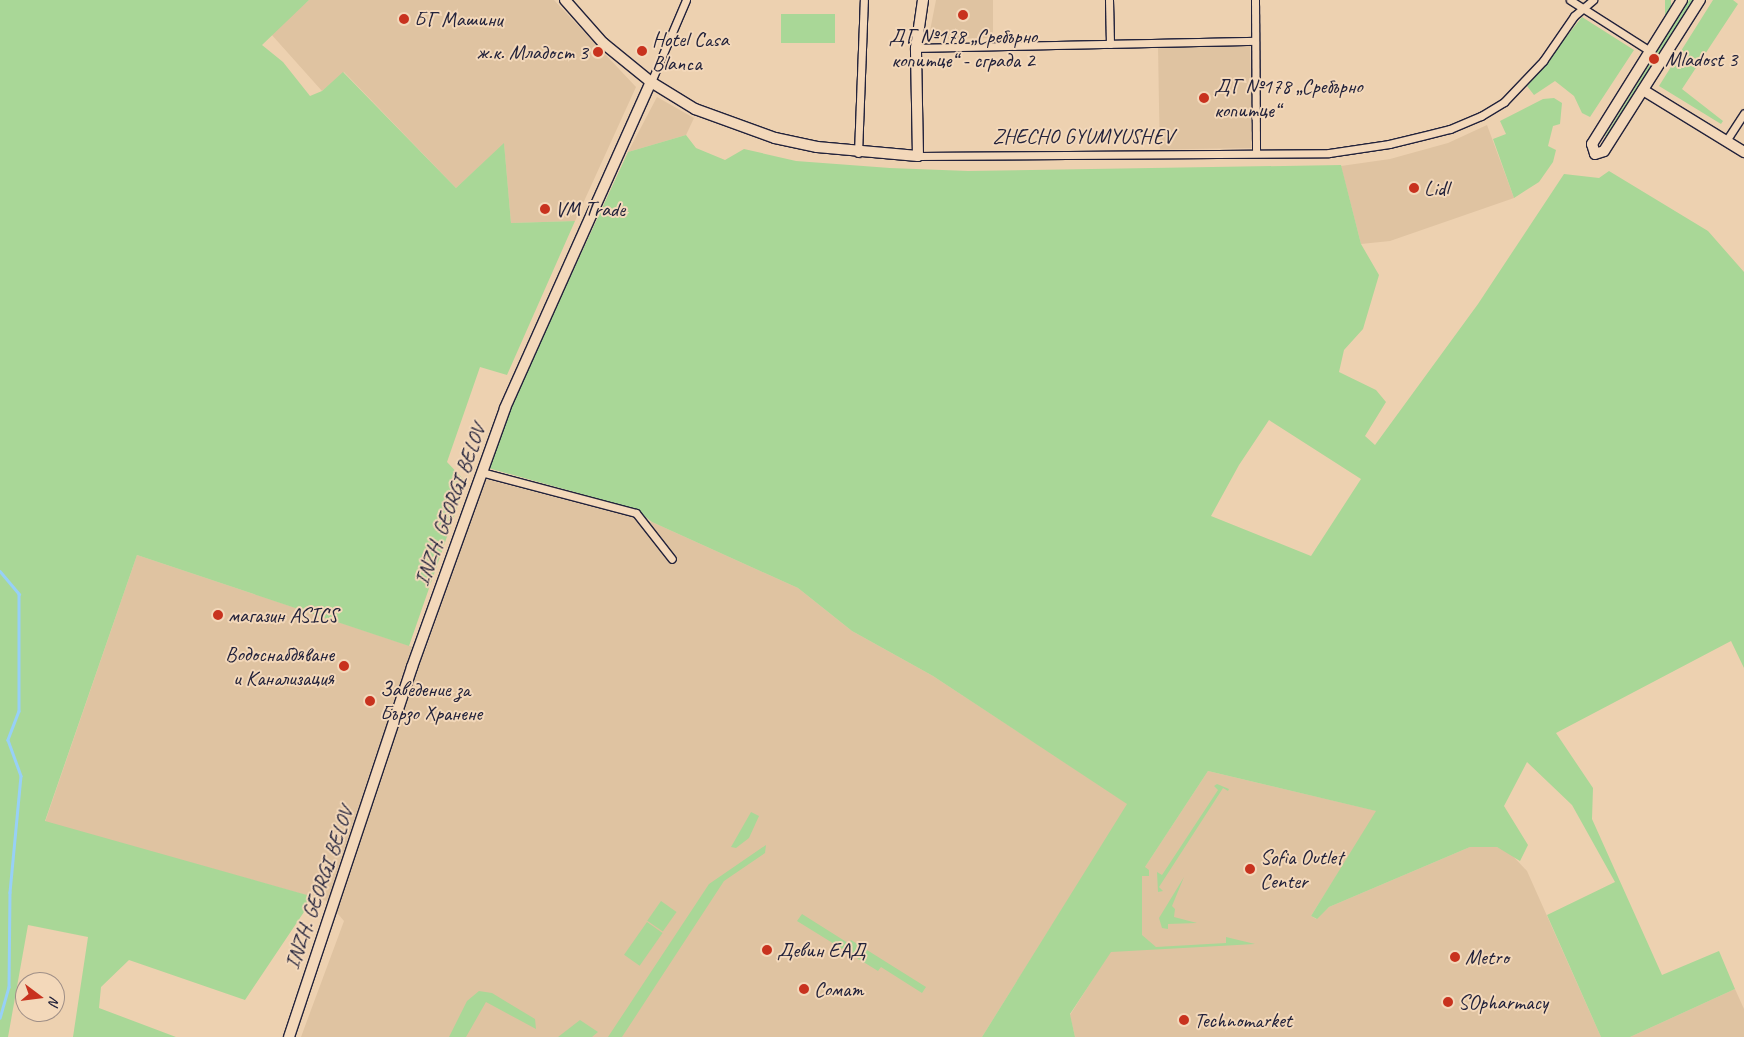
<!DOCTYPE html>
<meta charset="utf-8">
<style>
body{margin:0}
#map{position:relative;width:1744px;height:1037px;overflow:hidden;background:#edd1b0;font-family:Caveat,sans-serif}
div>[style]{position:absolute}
.built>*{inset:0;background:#dfc3a1;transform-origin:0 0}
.green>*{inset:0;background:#a9d797;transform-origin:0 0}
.stream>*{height:2.5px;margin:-1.25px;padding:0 1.25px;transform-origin:1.25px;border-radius:1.25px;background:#97d0f7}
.roads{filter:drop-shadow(1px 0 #22223b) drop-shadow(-1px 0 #22223b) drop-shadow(0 1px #22223b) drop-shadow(0 -1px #22223b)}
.street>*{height:7px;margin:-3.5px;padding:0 3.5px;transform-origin:3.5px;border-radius:3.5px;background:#f3d8ba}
.secondary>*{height:10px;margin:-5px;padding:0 5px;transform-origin:5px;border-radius:5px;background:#f3d8ba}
.dots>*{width:14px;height:14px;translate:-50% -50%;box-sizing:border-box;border:2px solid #f3d8ba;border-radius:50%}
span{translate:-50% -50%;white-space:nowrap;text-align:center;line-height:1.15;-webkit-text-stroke:4px #f3d8ba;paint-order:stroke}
.poi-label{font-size:21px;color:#22223b}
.left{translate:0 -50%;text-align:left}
.right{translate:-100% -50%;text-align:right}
.street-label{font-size:21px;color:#22223b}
.north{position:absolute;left:15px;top:972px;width:50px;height:50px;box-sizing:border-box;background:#f3d8ba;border:1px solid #9f8f87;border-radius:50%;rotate:105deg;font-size:14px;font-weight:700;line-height:20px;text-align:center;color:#22223b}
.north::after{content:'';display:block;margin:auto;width:18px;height:22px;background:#c8321e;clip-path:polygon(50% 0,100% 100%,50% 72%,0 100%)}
</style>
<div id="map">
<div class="built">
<i style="clip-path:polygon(309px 0,554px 0,636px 87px,575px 221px,511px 223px,504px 144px,456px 188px,344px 72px,322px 91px,271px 34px)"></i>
<i style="clip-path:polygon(936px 0,993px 0,993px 38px,933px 39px,929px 36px)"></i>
<i style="left:1250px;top:46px;width:102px;height:92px;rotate:89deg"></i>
<i style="clip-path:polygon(657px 97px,694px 118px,686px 135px,628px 152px)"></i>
<i style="clip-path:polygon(1487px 125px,1514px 198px,1390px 241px,1361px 244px,1341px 166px,1390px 159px,1448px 143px)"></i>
<i style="clip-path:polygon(485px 479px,652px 522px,798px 588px,852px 631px,933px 676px,1128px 804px,982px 1037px,301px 1037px,344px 921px,327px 901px,45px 822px,137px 555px,425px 651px)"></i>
<i style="clip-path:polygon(1208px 771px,1377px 811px,1311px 916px,1316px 919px,1329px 907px,1470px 847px,1497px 847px,1509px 852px,1527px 871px,1601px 1037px,1075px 1037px,1070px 1015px,1110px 952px,1139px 876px)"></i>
<i style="clip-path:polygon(1735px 989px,1744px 1009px,1744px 1037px,1630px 1037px)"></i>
</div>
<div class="green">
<i style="clip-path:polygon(0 0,309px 0,262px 45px,283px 62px,310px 96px,322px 91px,343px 72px,456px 188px,504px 143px,511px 223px,575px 221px,507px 375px,480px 367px,447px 462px,466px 482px,409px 646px,137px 555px,45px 821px,314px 897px,245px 1000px,129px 960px,101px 987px,99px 1008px,176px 1037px,73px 1037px,88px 937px,28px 925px,8px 1037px,0 1037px)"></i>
<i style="left:1665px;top:0;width:6px;height:42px"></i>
<i style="clip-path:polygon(1689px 0,1694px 0,1608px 138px,1605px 136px)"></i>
<i style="clip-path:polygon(1713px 0,1733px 0,1738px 4px,1682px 89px,1723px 121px,1721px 124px,1659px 86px)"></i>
<i style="left:781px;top:14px;width:54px;height:29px"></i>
<i style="clip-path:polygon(1582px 17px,1634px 50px,1590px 117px,1582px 113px,1574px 96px,1555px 81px,1534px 95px,1527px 86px)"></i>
<i style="clip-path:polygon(1554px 98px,1562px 103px,1560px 124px,1553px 126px,1548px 146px,1556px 150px,1553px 162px,1539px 182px,1514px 198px,1493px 139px,1506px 134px,1500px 121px,1543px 99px)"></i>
<i style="clip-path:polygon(evenodd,686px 135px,696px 148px,725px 160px,744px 149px,796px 161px,890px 168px,968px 171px,1341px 165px,1361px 244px,1379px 275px,1363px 329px,1344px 350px,1339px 372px,1376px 390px,1386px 402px,1365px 436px,1375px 445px,1478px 304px,1564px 174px,1599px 178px,1609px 171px,1708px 231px,1744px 272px,1744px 668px,1731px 641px,1556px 733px,1593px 788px,1592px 819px,1662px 975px,1719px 951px,1735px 989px,1630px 1037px,1601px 1037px,1547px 915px,1615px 882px,1572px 805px,1527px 762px,1504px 806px,1528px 845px,1520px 861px,1497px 847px,1470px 847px,1329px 907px,1317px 919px,1311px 916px,1376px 811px,1208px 771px,1145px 867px,1149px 870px,1149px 876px,1142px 876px,1142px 935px,1156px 947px,1226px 943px,1226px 937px,1255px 944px,1111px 952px,1070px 1014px,1075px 1037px,982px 1037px,1127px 804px,933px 676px,852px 631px,798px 588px,652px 522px,635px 509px,488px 468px,506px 416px,628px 152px,686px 135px,1269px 420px,1361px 479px,1311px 556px,1211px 516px,1239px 465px,1269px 420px)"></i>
<i style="clip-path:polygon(1217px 784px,1229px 789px,1228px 791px,1223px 788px,1159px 887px,1163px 891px,1158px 892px,1157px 872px,1162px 875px,1218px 790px,1214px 786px)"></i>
<i style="clip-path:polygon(751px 812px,759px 816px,749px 838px,736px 848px,731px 847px)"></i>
<i style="clip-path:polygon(766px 845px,765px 853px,724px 881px,622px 1037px,608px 1037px,709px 884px)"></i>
<i style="clip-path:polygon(1184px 877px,1172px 906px,1175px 909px,1174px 917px,1197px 923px,1168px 924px,1168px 929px,1162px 928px,1159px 918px)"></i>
<i style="left:661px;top:901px;width:19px;height:24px;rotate:35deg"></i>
<i style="clip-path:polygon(802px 914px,848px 943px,851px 940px,926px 987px,922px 993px,881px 967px,878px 971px,797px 921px)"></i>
<i style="left:647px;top:922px;width:19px;height:40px;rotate:35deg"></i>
<i style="clip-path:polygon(479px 991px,492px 993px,535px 1019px,536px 1029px,486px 1002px,466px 1037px,449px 1037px,467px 1001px)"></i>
<i style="clip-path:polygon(580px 1020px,598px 1032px,592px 1037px,558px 1037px)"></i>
</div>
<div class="stream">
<i style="left:0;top:571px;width:30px;rotate:50deg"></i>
<i style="left:19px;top:594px;width:117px;rotate:90deg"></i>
<i style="left:19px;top:711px;width:31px;rotate:111deg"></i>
<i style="left:8px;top:740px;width:38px;rotate:70deg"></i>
<i style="left:21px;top:776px;width:117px;rotate:95.4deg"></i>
<i style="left:10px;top:892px;width:95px;rotate:90.6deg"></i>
<i style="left:9px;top:987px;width:32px;rotate:106deg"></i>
</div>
<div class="roads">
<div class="street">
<i style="left:1109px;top:0;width:44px;rotate:88.7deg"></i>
<i style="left:1255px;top:0;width:153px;rotate:89.6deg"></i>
<i style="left:1570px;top:0;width:95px;rotate:32.5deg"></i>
<i style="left:916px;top:48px;width:339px;rotate:-1.2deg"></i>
<i style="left:651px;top:82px;width:89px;rotate:-66.9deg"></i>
<i style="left:1726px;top:141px;width:33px;rotate:-57deg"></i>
<i style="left:858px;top:153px;width:153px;rotate:-87.8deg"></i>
<i style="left:918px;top:156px;width:411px;rotate:-0.4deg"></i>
<i style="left:1329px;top:153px;width:61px;rotate:-8.5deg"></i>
<i style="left:1389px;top:144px;width:63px;rotate:-13.8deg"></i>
<i style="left:1450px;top:129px;width:34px;rotate:-23deg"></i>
<i style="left:1481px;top:116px;width:27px;rotate:-31deg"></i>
<i style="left:1504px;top:102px;width:57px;rotate:-46.4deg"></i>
<i style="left:1543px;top:61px;width:55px;rotate:-55.4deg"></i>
<i style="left:1574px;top:16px;width:25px;rotate:-40deg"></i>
<i style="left:481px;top:472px;width:160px;rotate:14.8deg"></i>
<i style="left:636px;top:513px;width:58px;rotate:52deg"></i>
</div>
<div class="secondary">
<i style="left:565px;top:0;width:57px;rotate:48.5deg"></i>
<i style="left:603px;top:43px;width:62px;rotate:39.1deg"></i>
<i style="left:651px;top:82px;width:52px;rotate:31.5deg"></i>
<i style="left:695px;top:109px;width:85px;rotate:19.9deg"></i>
<i style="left:775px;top:138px;width:43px;rotate:12.1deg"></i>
<i style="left:817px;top:147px;width:101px;rotate:5.1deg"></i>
<i style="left:918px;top:156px;width:108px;rotate:-91.1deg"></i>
<i style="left:916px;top:48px;width:49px;rotate:-81.7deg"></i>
<i style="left:1682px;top:0;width:170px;rotate:122deg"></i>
<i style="left:1592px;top:144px;width:10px;rotate:73deg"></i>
<i style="left:1595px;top:154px;width:9px;rotate:-18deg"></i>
<i style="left:1604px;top:151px;width:179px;rotate:-57.6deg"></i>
<i style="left:1643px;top:90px;width:119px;rotate:31.5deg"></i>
<i style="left:289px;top:1037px;width:390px;rotate:-71.6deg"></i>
<i style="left:412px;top:667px;width:275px;rotate:-70.2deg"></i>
<i style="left:505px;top:408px;width:357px;rotate:-65.9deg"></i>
</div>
</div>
<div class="dots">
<i style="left:963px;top:15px;background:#c8321e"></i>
<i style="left:404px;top:19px;background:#c8321e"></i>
<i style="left:642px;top:51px;background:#c8321e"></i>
<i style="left:598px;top:52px;background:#c8321e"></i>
<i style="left:1654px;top:59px;background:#c8321e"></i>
<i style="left:1204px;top:98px;background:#c8321e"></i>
<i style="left:1414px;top:188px;background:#c8321e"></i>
<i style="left:545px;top:209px;background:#c8321e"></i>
<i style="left:218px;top:615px;background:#c8321e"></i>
<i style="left:344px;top:666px;background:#c8321e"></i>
<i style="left:370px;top:701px;background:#c8321e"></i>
<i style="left:1250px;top:869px;background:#c8321e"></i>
<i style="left:767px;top:950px;background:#c8321e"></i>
<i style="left:1455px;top:957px;background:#c8321e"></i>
<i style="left:804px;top:989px;background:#c8321e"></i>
<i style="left:1448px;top:1002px;background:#c8321e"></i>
<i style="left:1184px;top:1020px;background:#c8321e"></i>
</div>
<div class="poi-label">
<span class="left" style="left:414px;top:19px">БГ Машини</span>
<span style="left:963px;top:48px">ДГ №178 „Сребърно<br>копитце“ - сграда 2</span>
<span class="left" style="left:652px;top:51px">Hotel Casa<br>Blanca</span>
<span class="right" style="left:588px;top:52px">ж.к. Младост 3</span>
<span class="left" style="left:1665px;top:59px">Mladost 3</span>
<span class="left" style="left:1214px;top:98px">ДГ №178 „Сребърно<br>копитце“</span>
<span class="left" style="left:1424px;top:188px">Lidl</span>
<span class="left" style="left:555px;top:209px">VM Trade</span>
<span class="left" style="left:228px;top:615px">магазин ASICS</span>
<span class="right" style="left:334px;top:666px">Водоснабдяване<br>и Канализация</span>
<span class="left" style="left:380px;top:701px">Заведение за<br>Бързо Хранене</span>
<span class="left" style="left:1260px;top:869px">Sofia Outlet<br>Center</span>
<span class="left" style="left:777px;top:950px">Девин ЕАД</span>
<span class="left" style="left:1465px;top:957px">Metro</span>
<span class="left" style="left:814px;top:989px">Сомат</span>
<span class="left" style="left:1458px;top:1002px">SOpharmacy</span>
<span class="left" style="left:1194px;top:1020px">Technomarket</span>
</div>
<div class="street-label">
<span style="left:1083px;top:136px">ZHECHO GYUMYUSHEV</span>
<span style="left:450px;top:505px;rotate:-70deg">INZH. GEORGI BELOV</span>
<span style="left:319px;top:888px;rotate:-71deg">INZH. GEORGI BELOV</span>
</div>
<div class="north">N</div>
</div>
